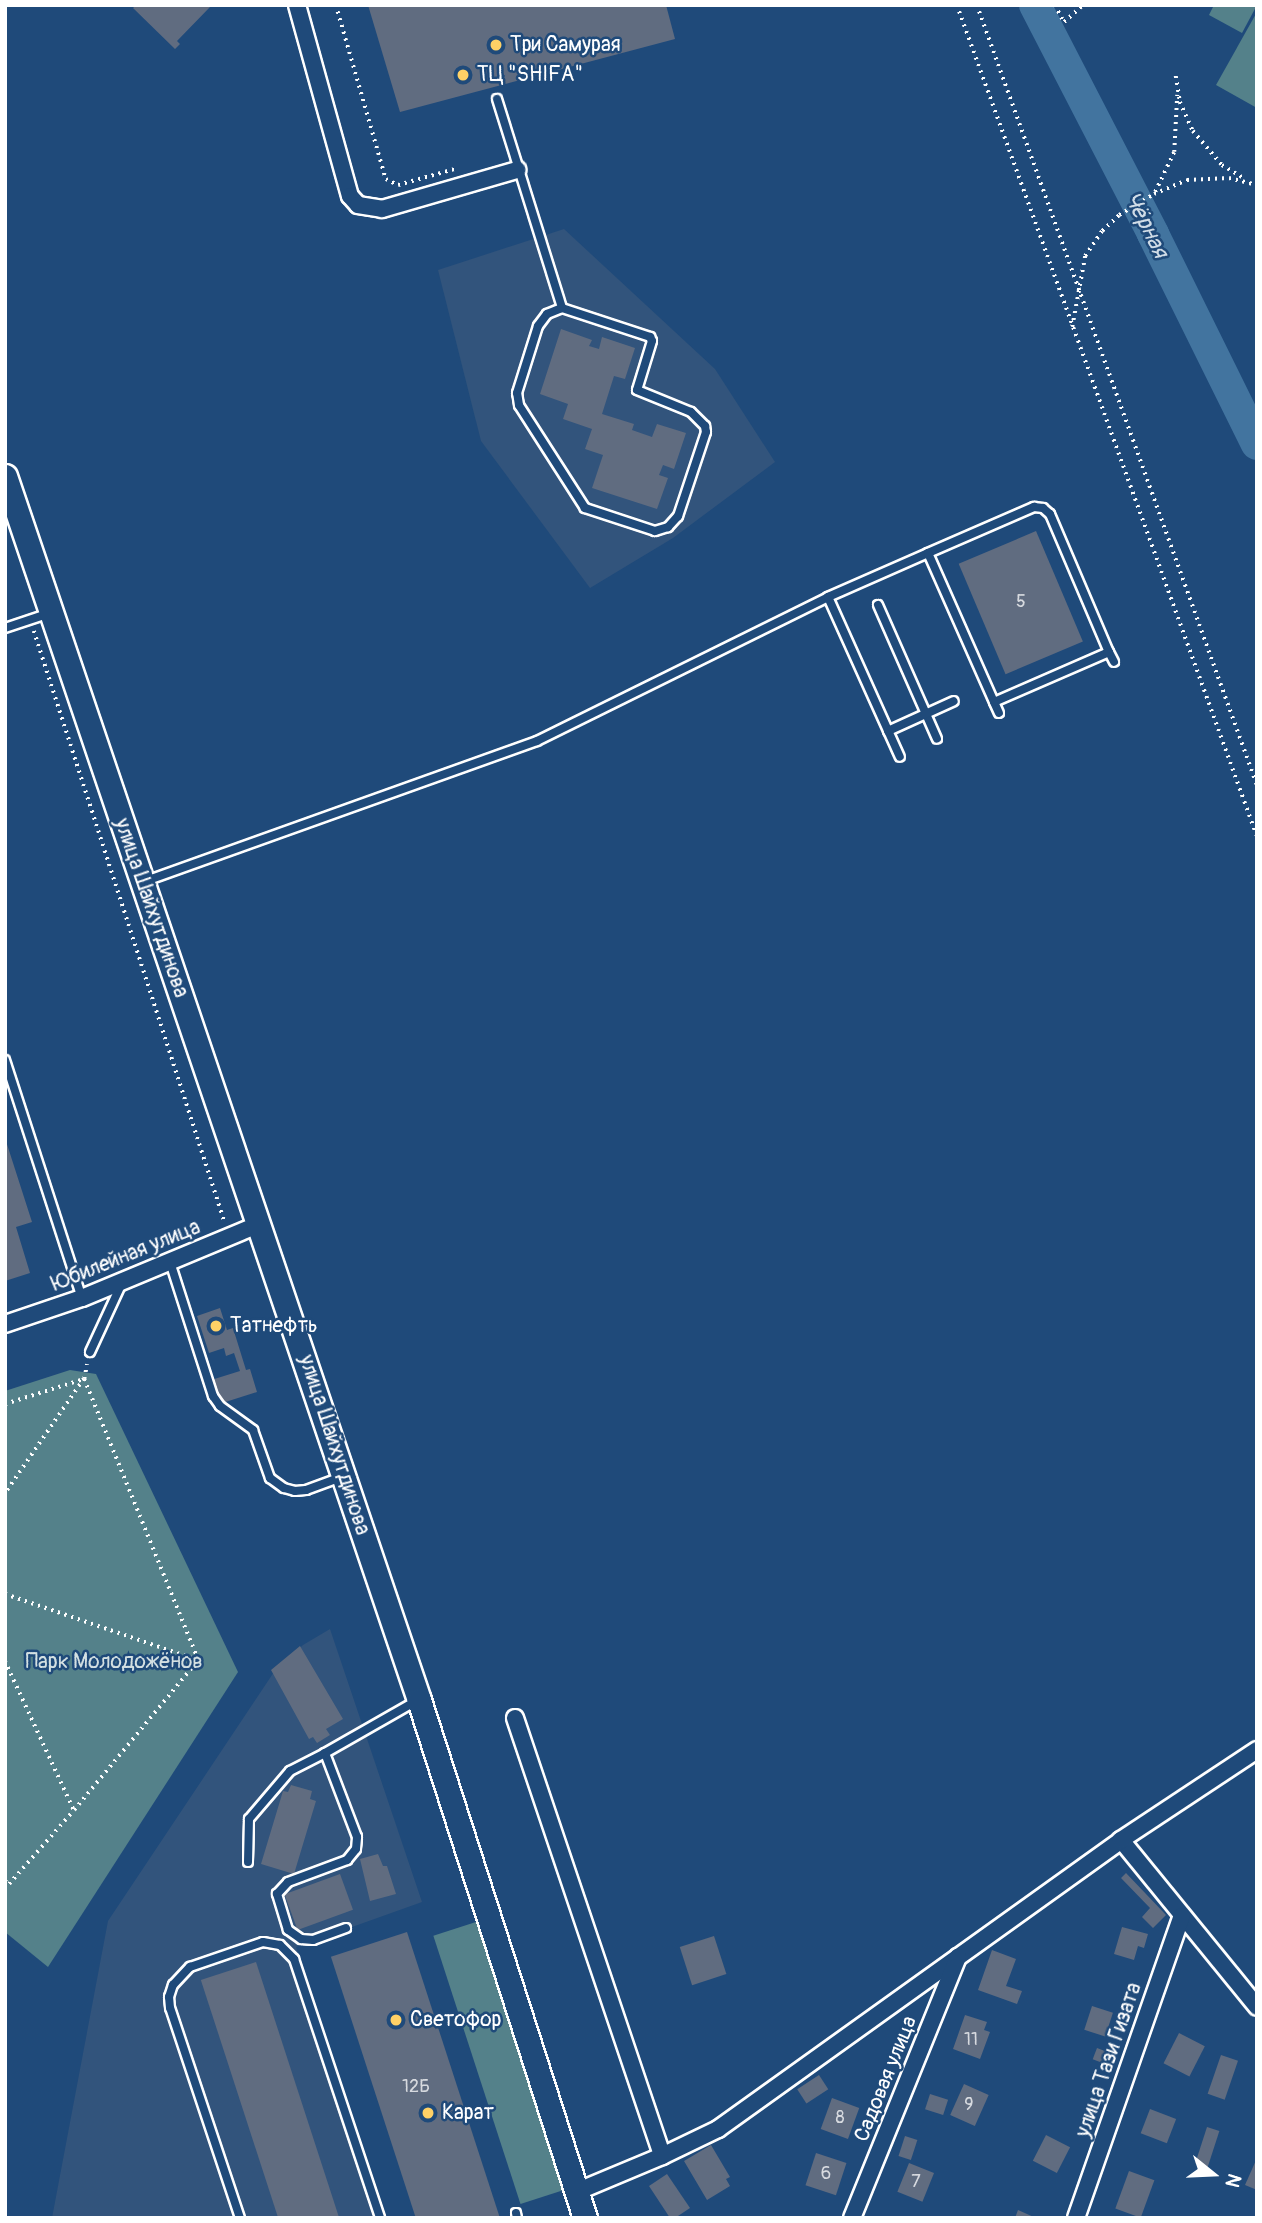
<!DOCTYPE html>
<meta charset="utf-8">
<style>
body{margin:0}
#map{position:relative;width:1262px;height:2223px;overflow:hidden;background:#1f4a7a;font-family:Pangolin,sans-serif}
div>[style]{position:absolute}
.built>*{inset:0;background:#32547c}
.green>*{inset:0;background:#54818a;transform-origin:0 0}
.river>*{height:32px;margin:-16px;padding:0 16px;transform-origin:16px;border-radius:16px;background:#42749f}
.building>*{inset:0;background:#606c80;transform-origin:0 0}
.path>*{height:3.5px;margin-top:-1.75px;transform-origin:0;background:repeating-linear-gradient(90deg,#fff 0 2px,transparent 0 7px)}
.roads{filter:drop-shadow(2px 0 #fff) drop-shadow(-2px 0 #fff) drop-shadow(0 2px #fff) drop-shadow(0 -2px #fff)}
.lane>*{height:8px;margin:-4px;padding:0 4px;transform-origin:4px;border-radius:4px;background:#1f4a7a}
.street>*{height:16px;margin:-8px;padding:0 8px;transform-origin:8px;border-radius:8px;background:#1f4a7a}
.secondary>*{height:23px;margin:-11.5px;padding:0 11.5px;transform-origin:11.5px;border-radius:11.5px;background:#1f4a7a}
.dots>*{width:19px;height:19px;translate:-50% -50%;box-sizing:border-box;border:4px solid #1f4a7a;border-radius:50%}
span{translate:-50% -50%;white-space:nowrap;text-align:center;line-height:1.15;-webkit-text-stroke:5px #1f4a7a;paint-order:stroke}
.number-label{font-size:18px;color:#d7dadf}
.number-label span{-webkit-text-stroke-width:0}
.poi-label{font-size:21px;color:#fff}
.left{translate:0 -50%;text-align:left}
.street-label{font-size:21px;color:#fff}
.park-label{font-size:21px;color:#d4e0e2}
.water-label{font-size:23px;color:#d0dce7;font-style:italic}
.frame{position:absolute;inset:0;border:7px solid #fff;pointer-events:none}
.north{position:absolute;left:1178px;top:2139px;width:70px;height:70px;-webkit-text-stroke:5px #1f4a7a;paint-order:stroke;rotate:108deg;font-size:19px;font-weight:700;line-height:28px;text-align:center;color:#fff}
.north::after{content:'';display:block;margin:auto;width:24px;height:32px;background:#fff;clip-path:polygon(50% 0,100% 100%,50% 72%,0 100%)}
</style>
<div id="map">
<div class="built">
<i style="clip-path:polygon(564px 229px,715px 369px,775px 462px,673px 538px,590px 588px,481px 441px,438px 270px)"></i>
<i style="clip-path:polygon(330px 1629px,422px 1902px,296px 1947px,387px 2218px,52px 2218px,108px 1921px,274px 1672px,303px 1645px)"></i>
</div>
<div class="green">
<i style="clip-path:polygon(1214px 5px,1257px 5px,1242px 33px,1209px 15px)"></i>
<i style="clip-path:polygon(1257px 12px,1257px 108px,1216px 85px)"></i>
<i style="clip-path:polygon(70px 1370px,96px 1374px,238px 1672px,48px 1967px,5px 1932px,5px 1391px)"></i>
<i style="left:479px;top:1921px;width:282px;height:48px;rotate:72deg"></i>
</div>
<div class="river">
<i style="left:1035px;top:5px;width:258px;rotate:62.7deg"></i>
<i style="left:1153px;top:234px;width:234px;rotate:63.7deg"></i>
</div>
<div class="building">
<i style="clip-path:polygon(136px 5px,208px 5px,210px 7px,177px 41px,180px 44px,175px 49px,133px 8px)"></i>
<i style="clip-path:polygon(368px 5px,666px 5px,675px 39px,400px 112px)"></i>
<i style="clip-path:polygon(561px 329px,592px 340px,589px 346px,599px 349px,602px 337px,635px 348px,625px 379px,614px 376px,602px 414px,634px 424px,632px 430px,652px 437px,657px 424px,686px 433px,674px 469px,663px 465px,659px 475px,668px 478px,657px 509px,592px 488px,603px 455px,585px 449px,592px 429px,563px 419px,568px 404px,540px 394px)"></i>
<i style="left:1036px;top:531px;width:120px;height:84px;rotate:67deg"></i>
<i style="clip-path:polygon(5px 1138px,32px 1222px,16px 1227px,30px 1273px,5px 1281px)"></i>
<i style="clip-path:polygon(220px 1308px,227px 1330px,233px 1328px,246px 1370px,250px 1369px,257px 1392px,216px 1405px,208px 1381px,240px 1371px,234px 1353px,226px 1356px,224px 1348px,209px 1353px,197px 1316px)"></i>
<i style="clip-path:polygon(300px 1646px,343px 1719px,326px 1729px,330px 1735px,317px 1743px,313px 1737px,309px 1739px,271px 1670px)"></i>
<i style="clip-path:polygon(291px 1785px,312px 1791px,310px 1799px,316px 1801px,294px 1874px,261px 1864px,283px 1791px,288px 1792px)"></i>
<i style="clip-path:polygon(378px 1854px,383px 1866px,387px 1866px,396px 1894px,370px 1901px,360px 1859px)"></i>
<i style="clip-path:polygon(1126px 1873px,1166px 1915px,1153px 1928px,1142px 1917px,1150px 1908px,1121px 1878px)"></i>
<i style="left:340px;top:1874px;width:38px;height:59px;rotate:70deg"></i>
<i style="clip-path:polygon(1122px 1927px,1148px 1934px,1144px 1948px,1138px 1946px,1134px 1960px,1114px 1954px)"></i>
<i style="left:407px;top:1932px;width:301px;height:80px;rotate:72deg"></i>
<i style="left:714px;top:1936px;width:40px;height:36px;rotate:72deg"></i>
<i style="clip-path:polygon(992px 1950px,1016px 1959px,1006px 1986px,1022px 1991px,1017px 2004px,978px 1990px)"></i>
<i style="left:256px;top:1962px;width:269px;height:58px;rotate:72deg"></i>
<i style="left:1092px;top:2006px;width:22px;height:25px;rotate:18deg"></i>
<i style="clip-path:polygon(965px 2015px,987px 2022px,984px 2030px,990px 2032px,980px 2059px,953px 2049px)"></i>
<i style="left:1179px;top:2033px;width:29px;height:34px;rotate:27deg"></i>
<i style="left:1097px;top:2048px;width:17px;height:12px;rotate:21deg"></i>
<i style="left:1221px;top:2055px;width:18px;height:41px;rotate:19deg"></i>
<i style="left:819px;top:2075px;width:17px;height:26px;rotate:57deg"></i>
<i style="left:964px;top:2084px;width:27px;height:34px;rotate:24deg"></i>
<i style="left:930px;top:2094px;width:19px;height:16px;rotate:18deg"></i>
<i style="left:832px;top:2098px;width:29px;height:33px;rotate:20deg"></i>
<i style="left:1150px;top:2109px;width:28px;height:26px;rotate:21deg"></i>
<i style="left:1207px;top:2127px;width:13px;height:38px;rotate:18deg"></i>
<i style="left:1046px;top:2135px;width:27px;height:29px;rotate:27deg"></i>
<i style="left:905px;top:2136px;width:13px;height:21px;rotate:18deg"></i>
<i style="clip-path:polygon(711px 2145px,730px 2177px,726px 2179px,730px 2186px,707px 2200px,684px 2161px)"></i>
<i style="left:816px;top:2153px;width:32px;height:34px;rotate:18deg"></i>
<i style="clip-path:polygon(1257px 2158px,1257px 2190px,1245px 2185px)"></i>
<i style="left:909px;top:2163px;width:27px;height:31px;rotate:22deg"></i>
<i style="left:1129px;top:2171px;width:27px;height:40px;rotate:20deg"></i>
<i style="clip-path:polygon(667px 2174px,690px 2208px,675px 2218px,670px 2218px,649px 2186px)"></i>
<i style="clip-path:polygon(1018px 2210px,1036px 2218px,1015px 2218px)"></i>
</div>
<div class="path">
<i style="left:336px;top:5px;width:181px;rotate:74deg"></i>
<i style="left:386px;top:179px;width:13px;rotate:27deg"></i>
<i style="left:398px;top:185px;width:62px;rotate:-15.8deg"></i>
<i style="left:957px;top:5px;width:883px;rotate:70.15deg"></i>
<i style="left:977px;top:5px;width:829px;rotate:70.25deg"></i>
<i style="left:1055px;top:5px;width:19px;rotate:62deg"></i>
<i style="left:1064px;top:22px;width:25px;rotate:-42deg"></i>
<i style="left:1176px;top:76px;width:26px;rotate:81deg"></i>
<i style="left:1180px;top:102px;width:32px;rotate:66deg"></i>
<i style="left:1193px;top:131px;width:45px;rotate:49.5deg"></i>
<i style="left:1222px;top:165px;width:27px;rotate:31deg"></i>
<i style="left:1155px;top:192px;width:44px;rotate:-64.6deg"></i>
<i style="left:1174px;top:152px;width:57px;rotate:-87deg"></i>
<i style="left:1072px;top:327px;width:72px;rotate:-79.6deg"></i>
<i style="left:1085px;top:256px;width:30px;rotate:-56deg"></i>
<i style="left:1102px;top:231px;width:23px;rotate:-43deg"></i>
<i style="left:1119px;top:215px;width:41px;rotate:-31deg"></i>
<i style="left:1154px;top:194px;width:36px;rotate:-23deg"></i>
<i style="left:1187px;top:180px;width:42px;rotate:-2.7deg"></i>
<i style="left:1229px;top:178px;width:29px;rotate:14deg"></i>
<i style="left:34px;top:631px;width:622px;rotate:72.12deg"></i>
<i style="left:5px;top:1404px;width:83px;rotate:-17.6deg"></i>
<i style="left:84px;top:1379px;width:140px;rotate:124.5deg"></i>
<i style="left:5px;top:1594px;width:204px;rotate:18.9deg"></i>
<i style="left:198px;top:1660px;width:303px;rotate:-112.1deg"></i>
<i style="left:84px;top:1379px;width:15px;rotate:-79deg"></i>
<i style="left:5px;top:1661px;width:164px;rotate:65.2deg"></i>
<i style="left:5px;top:1881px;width:5px;rotate:37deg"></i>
<i style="left:9px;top:1884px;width:98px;rotate:-48.7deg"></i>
<i style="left:74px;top:1810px;width:195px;rotate:-50.4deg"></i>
</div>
<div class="roads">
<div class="lane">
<i style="left:497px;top:99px;width:219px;rotate:72.7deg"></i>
<i style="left:562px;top:308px;width:93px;rotate:18.2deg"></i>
<i style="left:650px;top:337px;width:4px;rotate:63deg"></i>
<i style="left:652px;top:341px;width:51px;rotate:107deg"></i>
<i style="left:637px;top:390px;width:58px;rotate:22.2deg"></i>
<i style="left:691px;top:412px;width:20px;rotate:45deg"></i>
<i style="left:705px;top:426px;width:6px;rotate:81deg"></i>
<i style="left:706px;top:432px;width:89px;rotate:108.4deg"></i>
<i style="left:678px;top:516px;width:15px;rotate:132deg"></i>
<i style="left:668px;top:527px;width:14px;rotate:163deg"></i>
<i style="left:655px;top:531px;width:74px;rotate:-161.8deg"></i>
<i style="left:585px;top:508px;width:122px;rotate:-122.7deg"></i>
<i style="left:519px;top:405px;width:12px;rotate:-99deg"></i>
<i style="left:517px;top:393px;width:70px;rotate:-72.6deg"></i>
<i style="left:538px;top:326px;width:15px;rotate:-53deg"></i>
<i style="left:547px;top:314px;width:16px;rotate:-22deg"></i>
<i style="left:828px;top:597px;width:175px;rotate:65.8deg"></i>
<i style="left:878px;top:605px;width:146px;rotate:66.2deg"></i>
<i style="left:5px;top:628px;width:47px;rotate:-18.4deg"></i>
<i style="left:1109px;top:652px;width:11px;rotate:63deg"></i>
<i style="left:994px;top:702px;width:12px;rotate:66deg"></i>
<i style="left:888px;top:731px;width:72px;rotate:-24.4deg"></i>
<i style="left:146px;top:881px;width:415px;rotate:-19.7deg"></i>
<i style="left:537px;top:741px;width:325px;rotate:-26.3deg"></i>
<i style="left:828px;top:597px;width:109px;rotate:-23.7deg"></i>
<i style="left:928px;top:553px;width:116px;rotate:-23.5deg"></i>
<i style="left:1034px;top:507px;width:9px;rotate:6deg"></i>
<i style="left:1043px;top:508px;width:9px;rotate:41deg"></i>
<i style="left:1050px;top:514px;width:150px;rotate:66.9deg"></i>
<i style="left:1109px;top:652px;width:125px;rotate:156.5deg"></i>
<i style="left:994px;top:702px;width:163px;rotate:-113.9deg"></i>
<i style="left:5px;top:1060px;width:250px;rotate:72.1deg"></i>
<i style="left:170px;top:1262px;width:141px;rotate:72.2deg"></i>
<i style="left:213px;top:1396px;width:12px;rotate:55deg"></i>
<i style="left:220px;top:1406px;width:41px;rotate:36deg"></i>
<i style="left:253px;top:1430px;width:51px;rotate:70.5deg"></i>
<i style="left:270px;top:1478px;width:17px;rotate:36deg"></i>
<i style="left:284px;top:1488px;width:11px;rotate:15deg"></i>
<i style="left:295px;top:1491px;width:11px;rotate:-5deg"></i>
<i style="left:306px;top:1490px;width:37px;rotate:-20deg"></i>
<i style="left:90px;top:1352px;width:74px;rotate:-65.2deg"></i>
<i style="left:248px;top:1862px;width:43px;rotate:-88.7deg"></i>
<i style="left:249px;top:1819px;width:63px;rotate:-49.5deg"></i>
<i style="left:290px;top:1771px;width:39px;rotate:-27deg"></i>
<i style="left:346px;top:1928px;width:35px;rotate:160deg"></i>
<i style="left:313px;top:1940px;width:12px;rotate:-175deg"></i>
<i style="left:301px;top:1939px;width:16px;rotate:-145deg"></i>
<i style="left:288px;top:1930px;width:38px;rotate:-107deg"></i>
<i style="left:277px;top:1894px;width:16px;rotate:-47deg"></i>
<i style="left:288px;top:1882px;width:63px;rotate:-20.4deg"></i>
<i style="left:347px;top:1860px;width:14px;rotate:-51deg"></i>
<i style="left:356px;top:1849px;width:12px;rotate:-85deg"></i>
<i style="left:357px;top:1837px;width:90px;rotate:-110.9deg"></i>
<i style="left:325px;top:1753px;width:105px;rotate:-29.7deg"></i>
<i style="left:516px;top:2213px;width:5px;rotate:79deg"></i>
<i style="left:240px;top:2218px;width:221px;rotate:-108.4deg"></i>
<i style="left:170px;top:2008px;width:11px;rotate:-95deg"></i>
<i style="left:169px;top:1997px;width:13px;rotate:-72deg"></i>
<i style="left:173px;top:1985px;width:25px;rotate:-47deg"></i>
<i style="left:190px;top:1967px;width:77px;rotate:-18.9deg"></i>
<i style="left:263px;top:1942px;width:17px;rotate:10deg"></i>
<i style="left:280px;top:1945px;width:20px;rotate:45deg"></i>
<i style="left:294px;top:1959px;width:273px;rotate:71.6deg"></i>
</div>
<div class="street">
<i style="left:297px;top:5px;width:198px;rotate:74.5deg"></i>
<i style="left:350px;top:196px;width:12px;rotate:48deg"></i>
<i style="left:358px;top:205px;width:24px;rotate:9deg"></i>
<i style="left:382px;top:209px;width:141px;rotate:-16.1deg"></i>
<i style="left:5px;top:1324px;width:81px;rotate:-18.7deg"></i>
<i style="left:82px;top:1298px;width:193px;rotate:-22.6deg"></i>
<i style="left:515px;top:1718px;width:462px;rotate:71.4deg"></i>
<i style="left:1121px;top:1840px;width:215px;rotate:50.8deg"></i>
<i style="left:576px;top:2192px;width:93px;rotate:-22.7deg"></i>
<i style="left:662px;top:2156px;width:62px;rotate:-25.7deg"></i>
<i style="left:718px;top:2129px;width:496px;rotate:-35.6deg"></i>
<i style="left:1121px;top:1840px;width:163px;rotate:-33.5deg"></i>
<i style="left:852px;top:2218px;width:282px;rotate:-67.9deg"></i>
<i style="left:1076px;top:2218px;width:320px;rotate:-70.7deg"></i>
</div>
<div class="secondary">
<i style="left:5px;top:476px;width:1292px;rotate:71.31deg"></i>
<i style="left:419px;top:1700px;width:544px;rotate:72.23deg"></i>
</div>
</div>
<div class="dots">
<i style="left:496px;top:45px;background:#ffd166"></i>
<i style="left:463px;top:75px;background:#ffd166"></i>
<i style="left:216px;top:1326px;background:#ffd166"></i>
<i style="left:396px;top:2020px;background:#ffd166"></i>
<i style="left:428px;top:2113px;background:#ffd166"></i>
</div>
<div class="number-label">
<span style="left:1021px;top:602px">5</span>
<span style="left:971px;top:2040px">11</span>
<span style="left:416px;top:2087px">12Б</span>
<span style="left:969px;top:2105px">9</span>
<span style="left:840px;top:2118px">8</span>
<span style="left:826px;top:2174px">6</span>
<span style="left:916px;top:2182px">7</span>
</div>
<div class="poi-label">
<span class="left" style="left:510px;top:45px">Три Самурая</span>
<span class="left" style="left:477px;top:75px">ТЦ "SHIFA"</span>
<span class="left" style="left:230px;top:1326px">Татнефть</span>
<span class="left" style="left:410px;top:2020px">Светофор</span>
<span class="left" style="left:442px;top:2113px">Карат</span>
</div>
<div class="street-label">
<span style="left:151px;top:908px;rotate:71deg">улица Шайхутдинова</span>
<span style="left:126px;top:1256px;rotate:-22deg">Юбилейная улица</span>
<span style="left:334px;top:1445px;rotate:72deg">улица Шайхутдинова</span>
<span style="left:1109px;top:2060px;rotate:-71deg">улица Тази Гизата</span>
<span style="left:886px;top:2079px;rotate:-68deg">Садовая улица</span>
</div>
<div class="park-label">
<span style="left:114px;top:1662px">Парк Молодожёнов</span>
</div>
<div class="water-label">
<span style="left:1146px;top:225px;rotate:63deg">Чёрная</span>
</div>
<div class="frame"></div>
<div class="north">N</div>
</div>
